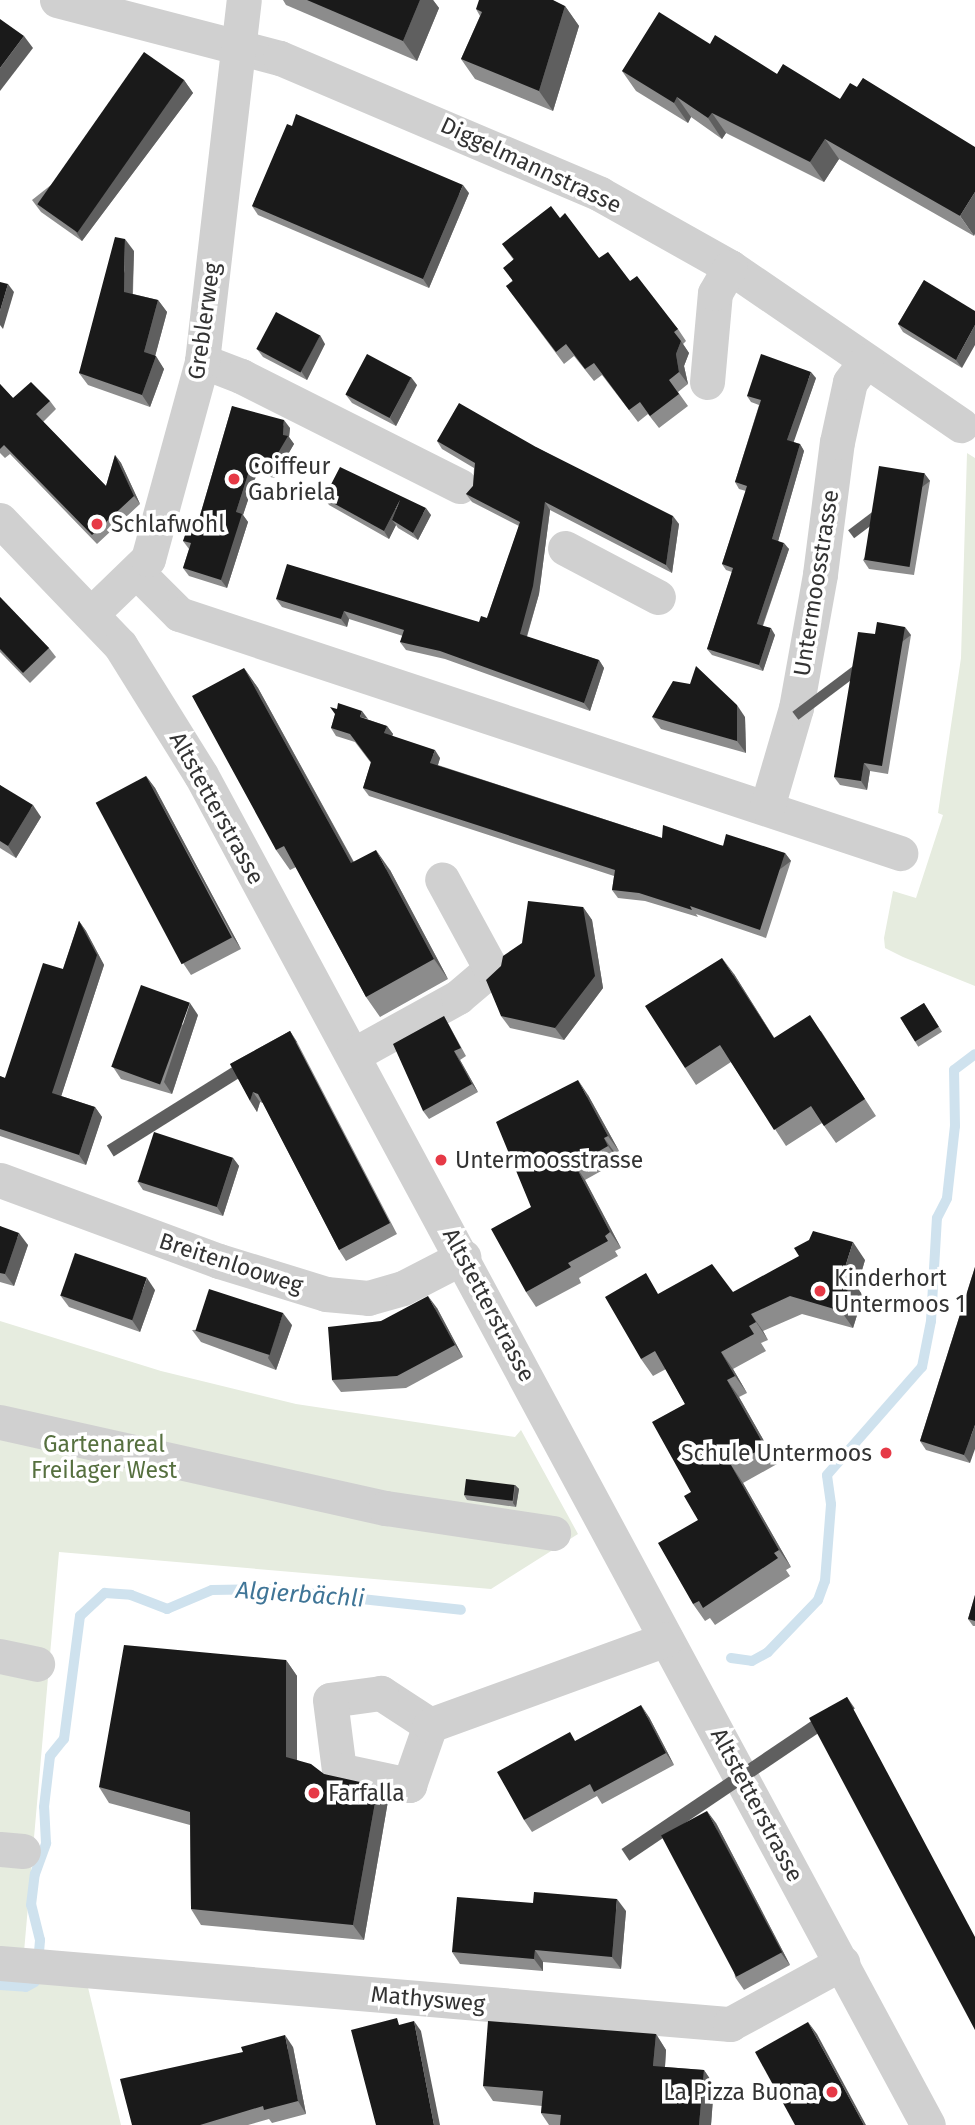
<!DOCTYPE html>
<meta charset="utf-8">
<style>
body{margin:0}
#map{position:relative;width:975px;height:2125px;overflow:hidden;background:#fff;font-family:"Fira Sans",sans-serif}
div>[style]{position:absolute}
.green>*{inset:0;background:#e6ecdf}
.stream>*{height:10px;margin:-5px;padding:0 5px;transform-origin:5px;border-radius:5px;background:#cfe2ee}
.minor>*{height:35px;margin:-17.5px;padding:0 17.5px;transform-origin:17.5px;border-radius:17.5px;background:#d0d0d0}
.wall>*{inset:0;background:#8c8c8c;transform-origin:0 0}
.shaded-wall>*{inset:0;background:#5f5f5f;transform-origin:0 0}
.building>*{inset:0;background:#1a1a1a;transform-origin:0 0}
.dots>*{width:19px;height:19px;translate:-50% -50%;box-sizing:border-box;border:4px solid #fff;border-radius:50%}
span{translate:-50% -50%;white-space:nowrap;text-align:center;line-height:1.15;-webkit-text-stroke:7px #fff;paint-order:stroke}
.street-label{font-size:23px;color:#333}
.poi-label{font-size:23px;color:#333}
.left{translate:0 -50%;text-align:left}
.right{translate:-100% -50%;text-align:right}
.park-label{font-size:23px;color:#56703f}
.water-label{font-size:24px;color:#3f7597;font-style:italic}
</style>
<div id="map">
<div class="green">
<i style="clip-path:polygon(967px 453px,975px 458px,975px 986px,903px 957px,885px 948px,884px 938px,893px 891px,916px 898px,943px 815px,938px 813px,961px 658px)"></i>
<i style="clip-path:polygon(0 1321px,161px 1371px,296px 1404px,515px 1437px,521px 1430px,578px 1534px,491px 1589px,59px 1552px,24px 1952px,0 1950px)"></i>
<i style="clip-path:polygon(0 1972px,86px 1979px,121px 2125px,0 2125px)"></i>
</div>
<div class="stream">
<i style="left:731px;top:1658px;width:21px;rotate:8deg"></i>
<i style="left:752px;top:1661px;width:18px;rotate:-29deg"></i>
<i style="left:768px;top:1652px;width:72px;rotate:-46.1deg"></i>
<i style="left:818px;top:1600px;width:20px;rotate:-70deg"></i>
<i style="left:825px;top:1581px;width:77px;rotate:-85.5deg"></i>
<i style="left:831px;top:1504px;width:29px;rotate:-98deg"></i>
<i style="left:827px;top:1475px;width:144px;rotate:-48.7deg"></i>
<i style="left:922px;top:1367px;width:47px;rotate:-78.9deg"></i>
<i style="left:931px;top:1321px;width:103px;rotate:-86.7deg"></i>
<i style="left:937px;top:1218px;width:22px;rotate:-63deg"></i>
<i style="left:947px;top:1198px;width:72px;rotate:-83.7deg"></i>
<i style="left:955px;top:1126px;width:56px;rotate:-91deg"></i>
<i style="left:954px;top:1070px;width:26px;rotate:-37deg"></i>
<i style="left:39px;top:1952px;width:12px;rotate:-85deg"></i>
<i style="left:40px;top:1940px;width:36px;rotate:-104deg"></i>
<i style="left:31px;top:1905px;width:31px;rotate:-83deg"></i>
<i style="left:35px;top:1874px;width:33px;rotate:-70deg"></i>
<i style="left:46px;top:1843px;width:36px;rotate:-93deg"></i>
<i style="left:44px;top:1807px;width:51px;rotate:-83.3deg"></i>
<i style="left:50px;top:1756px;width:22px;rotate:-51deg"></i>
<i style="left:64px;top:1739px;width:124px;rotate:-82.6deg"></i>
<i style="left:80px;top:1616px;width:34px;rotate:-43deg"></i>
<i style="left:105px;top:1593px;width:26px;rotate:4deg"></i>
<i style="left:131px;top:1595px;width:39px;rotate:21deg"></i>
<i style="left:167px;top:1609px;width:49px;rotate:-22.9deg"></i>
<i style="left:212px;top:1590px;width:57px;rotate:-1deg"></i>
<i style="left:269px;top:1589px;width:193px;rotate:6.2deg"></i>
<i style="left:0;top:1985px;width:26px;rotate:4deg"></i>
<i style="left:26px;top:1987px;width:10px;rotate:-29deg"></i>
</div>
<div class="minor">
<i style="left:57px;top:0;width:230px;rotate:14.6deg"></i>
<i style="left:280px;top:58px;width:348px;rotate:23deg"></i>
<i style="left:600px;top:194px;width:149px;rotate:29.3deg"></i>
<i style="left:730px;top:267px;width:280px;rotate:34.4deg"></i>
<i style="left:202px;top:361px;width:42px;rotate:21deg"></i>
<i style="left:241px;top:376px;width:245px;rotate:26.7deg"></i>
<i style="left:707px;top:382px;width:89px;rotate:-84.9deg"></i>
<i style="left:715px;top:293px;width:30px;rotate:-60deg"></i>
<i style="left:0;top:520px;width:173px;rotate:46.2deg"></i>
<i style="left:120px;top:645px;width:153px;rotate:58.1deg"></i>
<i style="left:201px;top:775px;width:1533px;rotate:61.7deg"></i>
<i style="left:565px;top:548px;width:105px;rotate:27.8deg"></i>
<i style="left:137px;top:572px;width:59px;rotate:45deg"></i>
<i style="left:179px;top:614px;width:760px;rotate:18.34deg"></i>
<i style="left:91px;top:614px;width:79px;rotate:-44deg"></i>
<i style="left:148px;top:559px;width:205px;rotate:-74.7deg"></i>
<i style="left:202px;top:361px;width:363px;rotate:-83.4deg"></i>
<i style="left:767px;top:807px;width:103px;rotate:-73.7deg"></i>
<i style="left:796px;top:708px;width:136px;rotate:-79.8deg"></i>
<i style="left:820px;top:574px;width:133px;rotate:-82.7deg"></i>
<i style="left:837px;top:442px;width:61px;rotate:-77.8deg"></i>
<i style="left:850px;top:382px;width:26px;rotate:-53deg"></i>
<i style="left:353px;top:1055px;width:120px;rotate:-28.9deg"></i>
<i style="left:458px;top:997px;width:43px;rotate:-40.3deg"></i>
<i style="left:491px;top:969px;width:102px;rotate:-118.6deg"></i>
<i style="left:0;top:1180px;width:233px;rotate:20.3deg"></i>
<i style="left:219px;top:1261px;width:112px;rotate:17.1deg"></i>
<i style="left:326px;top:1294px;width:42px;rotate:5.4deg"></i>
<i style="left:368px;top:1298px;width:36px;rotate:-16deg"></i>
<i style="left:403px;top:1288px;width:68px;rotate:-27.3deg"></i>
<i style="left:0;top:1422px;width:395px;rotate:12.6deg"></i>
<i style="left:386px;top:1508px;width:169px;rotate:8.5deg"></i>
<i style="left:0;top:1656px;width:38px;rotate:12deg"></i>
<i style="left:430px;top:1725px;width:59px;rotate:-146.9deg"></i>
<i style="left:381px;top:1693px;width:51px;rotate:172.2deg"></i>
<i style="left:330px;top:1700px;width:71px;rotate:82.7deg"></i>
<i style="left:339px;top:1770px;width:72px;rotate:12.1deg"></i>
<i style="left:409px;top:1785px;width:64px;rotate:-70.7deg"></i>
<i style="left:430px;top:1725px;width:251px;rotate:-20deg"></i>
<i style="left:0;top:1849px;width:23px;rotate:5deg"></i>
<i style="left:0;top:1963px;width:733px;rotate:4.78deg"></i>
<i style="left:730px;top:2024px;width:128px;rotate:-28.6deg"></i>
</div>
<div class="wall">
<i style="clip-path:polygon(283px 0,433px 0,439px 8px,417px 61px,286px 5px)"></i>
<i style="clip-path:polygon(565px 6px,579px 26px,553px 111px,475px 79px,461px 59px,480px 16px,476px 9px)"></i>
<i style="clip-path:polygon(710px 44px,777px 74px,840px 99px,857px 87px,863px 78px,974px 236px,839px 159px,824px 182px,726px 133px,722px 139px,691px 117px,688px 123px,636px 91px,622px 71px)"></i>
<i style="clip-path:polygon(184px 80px,193px 93px,82px 241px,41px 212px,32px 200px)"></i>
<i style="clip-path:polygon(469px 193px,429px 288px,258px 215px,252px 206px)"></i>
<i style="clip-path:polygon(560px 218px,599px 258px,630px 281px,678px 329px,686px 341px,683px 344px,689px 353px,684px 366px,688px 384px,678px 392px,688px 406px,659px 428px,648px 414px,638px 422px,602px 375px,594px 381px,574px 356px,564px 364px,506px 286px,512px 281px,513px 259px,502px 244px)"></i>
<i style="clip-path:polygon(134px 251px,133px 294px,158px 300px,167px 312px,155px 356px,164px 369px,150px 407px,88px 385px,79px 373px)"></i>
<i style="clip-path:polygon(924px 280px,962px 368px,903px 332px,898px 324px)"></i>
<i style="clip-path:polygon(325px 344px,307px 380px,263px 357px,257px 349px)"></i>
<i style="clip-path:polygon(816px 378px,793px 442px,800px 444px,804px 451px,778px 541px,789px 549px,763px 626px,775px 635px,763px 671px,712px 655px,707px 649px,732px 572px,726px 570px,722px 564px,746px 491px,739px 489px,735px 482px,759px 405px,751px 402px,747px 396px)"></i>
<i style="clip-path:polygon(0 384px,13px 398px,50px 401px,56px 409px,43px 422px,106px 486px,115px 455px,121px 463px,140px 504px,97px 544px,10px 454px,5px 458px,0 453px)"></i>
<i style="clip-path:polygon(417px 385px,396px 426px,352px 403px,346px 395px)"></i>
<i style="clip-path:polygon(232px 406px,290px 428px,289px 437px,294px 444px,274px 478px,257px 473px,243px 515px,248px 522px,227px 588px,189px 576px,183px 568px,189px 549px,183px 541px,199px 519px)"></i>
<i style="clip-path:polygon(437px 441px,536px 447px,679px 524px,672px 573px,550px 510px,539px 594px,527px 637px,599px 660px,604px 668px,590px 711px,445px 659px,406px 650px,400px 642px,403px 636px,349px 619px,347px 627px,282px 607px,276px 599px,479px 622px,487px 618px,519px 526px,472px 502px,466px 494px,473px 486px,474px 468px,442px 449px)"></i>
<i style="clip-path:polygon(924px 473px,930px 481px,914px 575px,869px 569px,863px 560px)"></i>
<i style="clip-path:polygon(324px 498px,431px 515px,418px 540px,398px 528px,396px 525px,389px 539px,329px 505px)"></i>
<i style="clip-path:polygon(0 597px,49px 648px,56px 657px,30px 683px,0 652px)"></i>
<i style="clip-path:polygon(875px 634px,911px 635px,888px 774px,870px 771px,867px 790px,840px 785px,834px 777px)"></i>
<i style="clip-path:polygon(244px 668px,258px 688px,354px 862px,390px 870px,448px 979px,380px 1017px,366px 997px,296px 867px,290px 870px,276px 850px)"></i>
<i style="clip-path:polygon(337px 709px,387px 726px,393px 734px,392px 736px,440px 758px,438px 765px,662px 838px,785px 853px,791px 861px,766px 938px,696px 914px,698px 917px,645px 901px,618px 898px,612px 890px,614px 876px,369px 796px,363px 788px,371px 763px,355px 742px,336px 736px,331px 728px)"></i>
<i style="clip-path:polygon(652px 717px,745px 717px,746px 753px,661px 729px)"></i>
<i style="clip-path:polygon(146px 776px,155px 788px,241px 949px,191px 975px,183px 963px)"></i>
<i style="clip-path:polygon(0 785px,41px 817px,16px 858px,0 848px)"></i>
<i style="clip-path:polygon(583px 907px,592px 920px,603px 988px,564px 1040px,510px 1028px,501px 1016px,501px 966px)"></i>
<i style="clip-path:polygon(79px 921px,86px 931px,104px 965px,61px 1096px,95px 1107px,102px 1117px,86px 1165px,0 1136px,0 1076px,5px 1078px,63px 969px)"></i>
<i style="clip-path:polygon(734px 974px,774px 1038px,821px 1031px,876px 1116px,836px 1143px,822px 1123px,786px 1146px,731px 1062px,696px 1085px,685px 1068px)"></i>
<i style="left:924px;top:1003px;width:34px;height:28px;rotate:58deg"></i>
<i style="clip-path:polygon(198px 1015px,172px 1094px,121px 1079px,113px 1067px)"></i>
<i style="clip-path:polygon(444px 1016px,449px 1025px,466px 1056px,460px 1060px,478px 1092px,429px 1119px,423px 1111px)"></i>
<i style="clip-path:polygon(290px 1031px,297px 1042px,397px 1234px,346px 1261px,339px 1250px,263px 1103px,260px 1102px,257px 1112px,230px 1064px)"></i>
<i style="clip-path:polygon(588px 1095px,619px 1151px,615px 1153px,619px 1161px,585px 1180px,621px 1248px,615px 1251px,618px 1256px,579px 1278px,581px 1283px,536px 1307px,526px 1292px,531px 1207px)"></i>
<i style="clip-path:polygon(233px 1158px,239px 1166px,223px 1216px,143px 1190px,137px 1181px)"></i>
<i style="clip-path:polygon(0 1226px,28px 1245px,14px 1286px,0 1282px)"></i>
<i style="clip-path:polygon(865px 1260px,857px 1287px,863px 1296px,853px 1328px,802px 1314px,763px 1331px,768px 1340px,761px 1343px,766px 1351px,733px 1369px,747px 1393px,739px 1397px,777px 1464px,743px 1483px,791px 1567px,786px 1570px,790px 1576px,715px 1625px,710px 1618px,705px 1621px,693px 1604px,698px 1520px,691px 1492px,685px 1404px,666px 1369px,653px 1376px,641px 1359px,660px 1293px,733px 1292px)"></i>
<i style="clip-path:polygon(975px 1267px,970px 1463px,926px 1450px,920px 1441px)"></i>
<i style="clip-path:polygon(155px 1290px,140px 1332px,69px 1307px,60px 1295px)"></i>
<i style="clip-path:polygon(437px 1308px,463px 1357px,406px 1388px,341px 1392px,332px 1380px,381px 1321px)"></i>
<i style="clip-path:polygon(292px 1325px,276px 1370px,201px 1342px,192px 1330px)"></i>
<i style="clip-path:polygon(515px 1485px,519px 1489px,516px 1507px,467px 1500px,464px 1495px)"></i>
<i style="clip-path:polygon(975px 1595px,975px 1626px,973px 1626px,968px 1619px)"></i>
<i style="clip-path:polygon(286px 1660px,297px 1676px,297px 1760px,324px 1774px,388px 1801px,364px 1940px,201px 1925px,191px 1909px,190px 1825px,109px 1803px,99px 1787px)"></i>
<i style="clip-path:polygon(649px 1717px,674px 1765px,602px 1804px,597px 1796px,532px 1832px,524px 1820px,576px 1741px)"></i>
<i style="clip-path:polygon(716px 1823px,790px 1965px,744px 1990px,735px 1977px)"></i>
<i style="clip-path:polygon(533px 1903px,626px 1911px,621px 1969px,543px 1962px,543px 1971px,460px 1964px,452px 1952px)"></i>
<i style="clip-path:polygon(656px 2034px,666px 2050px,665px 2067px,704px 2070px,714px 2085px,711px 2125px,549px 2125px,541px 2113px,542px 2106px,493px 2101px,483px 2086px)"></i>
<i style="clip-path:polygon(293px 2047px,306px 2114px,272px 2123px,269px 2119px,248px 2125px,132px 2125px)"></i>
</div>
<div class="shaded-wall">
<i style="clip-path:polygon(420px 0,433px 0,439px 8px,417px 61px,403px 41px)"></i>
<i style="clip-path:polygon(565px 6px,579px 26px,553px 111px,539px 91px)"></i>
<i style="clip-path:polygon(24px 36px,33px 48px,0 91px,0 68px)"></i>
<i style="clip-path:polygon(184px 80px,193px 93px,82px 241px,74px 229px)"></i>
<i style="clip-path:polygon(677px 97px,691px 117px,688px 123px,674px 103px)"></i>
<i style="clip-path:polygon(712px 113px,726px 133px,722px 139px,708px 118px)"></i>
<i style="clip-path:polygon(825px 139px,839px 159px,824px 182px,810px 162px)"></i>
<i style="clip-path:polygon(463px 185px,469px 193px,429px 288px,423px 279px)"></i>
<i style="clip-path:polygon(975px 192px,975px 234px,974px 236px,960px 216px)"></i>
<i style="clip-path:polygon(125px 239px,134px 251px,132px 304px,124px 292px)"></i>
<i style="clip-path:polygon(8px 284px,14px 292px,3px 329px,0 325px,0 311px)"></i>
<i style="clip-path:polygon(158px 300px,167px 312px,153px 364px,144px 352px)"></i>
<i style="clip-path:polygon(975px 325px,975px 345px,962px 368px,956px 360px)"></i>
<i style="clip-path:polygon(320px 335px,325px 344px,307px 380px,301px 371px)"></i>
<i style="clip-path:polygon(681px 341px,689px 353px,684px 366px,688px 384px,679px 372px,676px 354px)"></i>
<i style="clip-path:polygon(156px 356px,164px 369px,150px 407px,142px 395px)"></i>
<i style="clip-path:polygon(811px 372px,816px 378px,792px 447px,787px 440px)"></i>
<i style="clip-path:polygon(411px 377px,417px 385px,396px 426px,390px 418px)"></i>
<i style="clip-path:polygon(284px 420px,290px 428px,289px 437px,294px 444px,274px 478px,268px 470px,283px 435px)"></i>
<i style="clip-path:polygon(800px 444px,804px 451px,777px 545px,772px 539px)"></i>
<i style="clip-path:polygon(115px 455px,121px 463px,140px 504px,134px 496px)"></i>
<i style="clip-path:polygon(251px 465px,257px 473px,243px 515px,248px 522px,227px 588px,221px 580px,236px 512px)"></i>
<i style="left:924px;top:473px;width:10px;height:95px;rotate:53deg"></i>
<i style="clip-path:polygon(400px 500px,392px 520px,396px 525px,389px 539px,384px 531px)"></i>
<i style="clip-path:polygon(545px 502px,550px 510px,539px 594px,525px 642px,520px 634px)"></i>
<i style="clip-path:polygon(426px 508px,431px 515px,418px 540px,413px 533px)"></i>
<i style="clip-path:polygon(673px 516px,679px 524px,672px 573px,666px 565px)"></i>
<i style="clip-path:polygon(784px 543px,789px 549px,761px 630px,757px 624px)"></i>
<i style="clip-path:polygon(344px 611px,349px 619px,347px 627px,341px 619px)"></i>
<i style="left:905px;top:627px;width:10px;height:141px;rotate:53deg"></i>
<i style="clip-path:polygon(771px 628px,775px 635px,763px 671px,759px 665px)"></i>
<i style="clip-path:polygon(599px 660px,604px 668px,590px 711px,584px 703px)"></i>
<i style="clip-path:polygon(244px 668px,258px 688px,365px 883px,351px 863px)"></i>
<i style="clip-path:polygon(737px 705px,745px 717px,746px 753px,737px 741px)"></i>
<i style="clip-path:polygon(362px 711px,368px 719px,360px 717px)"></i>
<i style="clip-path:polygon(387px 726px,393px 734px,390px 741px,384px 733px)"></i>
<i style="clip-path:polygon(435px 750px,440px 758px,436px 771px,430px 763px)"></i>
<i style="clip-path:polygon(864px 763px,870px 771px,867px 790px,861px 781px)"></i>
<i style="clip-path:polygon(146px 776px,155px 788px,241px 949px,233px 937px)"></i>
<i style="clip-path:polygon(33px 805px,41px 817px,16px 858px,8px 846px)"></i>
<i style="clip-path:polygon(376px 850px,390px 870px,448px 979px,434px 959px)"></i>
<i style="left:785px;top:853px;width:10px;height:81px;rotate:53deg"></i>
<i style="clip-path:polygon(583px 907px,592px 920px,603px 988px,564px 1040px,555px 1028px)"></i>
<i style="clip-path:polygon(79px 921px,86px 931px,104px 965px,59px 1103px,52px 1093px)"></i>
<i style="clip-path:polygon(722px 958px,734px 974px,785px 1055px,774px 1038px)"></i>
<i style="clip-path:polygon(190px 1003px,198px 1015px,172px 1094px,164px 1082px)"></i>
<i style="left:290px;top:1031px;width:13px;height:216px;rotate:58deg"></i>
<i style="clip-path:polygon(454px 1051px,460px 1060px,478px 1092px,472px 1084px)"></i>
<i style="clip-path:polygon(578px 1080px,588px 1095px,619px 1151px,608px 1136px)"></i>
<i style="clip-path:polygon(253px 1092px,260px 1102px,257px 1112px,250px 1101px)"></i>
<i style="clip-path:polygon(95px 1107px,102px 1117px,86px 1165px,79px 1155px)"></i>
<i style="clip-path:polygon(604px 1138px,615px 1153px,619px 1161px,608px 1146px)"></i>
<i style="clip-path:polygon(233px 1158px,239px 1166px,223px 1216px,217px 1207px)"></i>
<i style="clip-path:polygon(575px 1165px,585px 1180px,621px 1248px,610px 1232px)"></i>
<i style="clip-path:polygon(19px 1233px,28px 1245px,14px 1286px,5px 1274px)"></i>
<i style="clip-path:polygon(853px 1242px,865px 1260px,857px 1287px,863px 1296px,853px 1328px,841px 1311px,842px 1277px)"></i>
<i style="clip-path:polygon(147px 1278px,155px 1290px,140px 1332px,132px 1320px)"></i>
<i style="clip-path:polygon(428px 1296px,437px 1308px,463px 1357px,455px 1345px)"></i>
<i style="clip-path:polygon(283px 1313px,292px 1325px,276px 1370px,268px 1358px)"></i>
<i style="clip-path:polygon(751px 1314px,763px 1331px,768px 1340px,756px 1322px)"></i>
<i style="clip-path:polygon(721px 1352px,733px 1369px,747px 1393px,735px 1376px)"></i>
<i style="clip-path:polygon(727px 1380px,739px 1397px,777px 1464px,765px 1447px)"></i>
<i style="clip-path:polygon(975px 1425px,975px 1449px,970px 1463px,964px 1455px)"></i>
<i style="clip-path:polygon(731px 1465px,743px 1483px,791px 1567px,779px 1550px)"></i>
<i style="clip-path:polygon(515px 1485px,519px 1489px,516px 1507px,513px 1503px)"></i>
<i style="clip-path:polygon(286px 1660px,297px 1676px,297px 1772px,286px 1757px)"></i>
<i style="left:847px;top:1697px;width:14px;height:272px;rotate:56deg"></i>
<i style="clip-path:polygon(641px 1705px,649px 1717px,674px 1765px,666px 1753px)"></i>
<i style="clip-path:polygon(378px 1786px,388px 1801px,364px 1940px,353px 1925px)"></i>
<i style="clip-path:polygon(707px 1811px,716px 1823px,790px 1965px,781px 1953px)"></i>
<i style="clip-path:polygon(617px 1899px,626px 1911px,621px 1969px,612px 1957px)"></i>
<i style="clip-path:polygon(535px 1950px,543px 1962px,543px 1971px,534px 1959px)"></i>
<i style="clip-path:polygon(414px 2021px,421px 2031px,440px 2125px,434px 2125px)"></i>
<i style="clip-path:polygon(808px 2022px,817px 2034px,866px 2125px,864px 2125px)"></i>
<i style="clip-path:polygon(656px 2034px,666px 2050px,664px 2081px,653px 2066px)"></i>
<i style="clip-path:polygon(285px 2035px,293px 2047px,306px 2114px,298px 2101px)"></i>
<i style="clip-path:polygon(704px 2070px,714px 2085px,711px 2125px,699px 2125px)"></i>
</div>
<div class="building">
<i style="clip-path:polygon(307px 0,420px 0,403px 41px)"></i>
<i style="clip-path:polygon(479px 0,553px 0,565px 6px,539px 91px,461px 59px,482px 12px,476px 9px)"></i>
<i style="clip-path:polygon(659px 12px,710px 44px,715px 35px,777px 74px,783px 64px,840px 99px,850px 83px,857px 87px,863px 78px,975px 147px,975px 192px,960px 216px,825px 139px,810px 162px,712px 113px,708px 118px,677px 97px,674px 103px,622px 71px)"></i>
<i style="clip-path:polygon(0 19px,24px 36px,0 68px)"></i>
<i style="left:144px;top:52px;width:49px;height:186px;rotate:35deg"></i>
<i style="clip-path:polygon(296px 114px,463px 185px,423px 279px,252px 206px,287px 124px,292px 126px)"></i>
<i style="clip-path:polygon(551px 206px,560px 218px,565px 213px,599px 258px,608px 252px,630px 281px,637px 276px,678px 329px,674px 332px,681px 341px,676px 354px,679px 372px,669px 380px,679px 394px,650px 416px,640px 402px,629px 410px,594px 363px,585px 369px,566px 344px,556px 352px,506px 286px,513px 281px,503px 268px,514px 259px,502px 244px)"></i>
<i style="clip-path:polygon(115px 237px,125px 239px,124px 292px,158px 300px,144px 352px,156px 356px,142px 395px,79px 373px)"></i>
<i style="clip-path:polygon(924px 280px,975px 311px,975px 325px,956px 360px,898px 324px)"></i>
<i style="clip-path:polygon(0 282px,8px 284px,0 311px)"></i>
<i style="left:276px;top:312px;width:50px;height:42px;rotate:28deg"></i>
<i style="left:367px;top:354px;width:50px;height:46px;rotate:28deg"></i>
<i style="clip-path:polygon(761px 354px,811px 372px,787px 440px,800px 444px,772px 539px,784px 543px,757px 624px,771px 628px,759px 665px,707px 649px,733px 568px,722px 564px,747px 486px,735px 482px,761px 400px,747px 396px)"></i>
<i style="clip-path:polygon(31px 382px,50px 401px,36px 414px,106px 486px,115px 455px,134px 496px,92px 535px,4px 445px,0 449px,0 384px,13px 398px)"></i>
<i style="clip-path:polygon(459px 403px,536px 447px,673px 516px,666px 565px,545px 502px,533px 586px,520px 634px,599px 660px,584px 703px,440px 651px,400px 642px,404px 630px,344px 611px,341px 619px,276px 599px,287px 564px,479px 622px,481px 616px,487px 618px,520px 522px,466px 494px,473px 486px,475px 463px,437px 441px)"></i>
<i style="clip-path:polygon(232px 406px,284px 420px,283px 435px,288px 436px,268px 470px,251px 465px,236px 512px,242px 514px,221px 580px,183px 568px,191px 543px,183px 541px,191px 517px,199px 519px)"></i>
<i style="left:879px;top:466px;width:46px;height:95px;rotate:9deg"></i>
<i style="clip-path:polygon(340px 467px,426px 508px,413px 533px,392px 520px,400px 500px,384px 531px,324px 498px)"></i>
<i style="clip-path:polygon(0 597px,49px 648px,23px 673px,0 649px)"></i>
<i style="clip-path:polygon(877px 622px,905px 627px,882px 766px,864px 763px,861px 781px,834px 777px,858px 632px,875px 634px)"></i>
<i style="clip-path:polygon(696px 666px,737px 705px,737px 741px,652px 717px,673px 681px,690px 684px)"></i>
<i style="clip-path:polygon(244px 668px,351px 863px,376px 850px,434px 959px,366px 997px,284px 846px,276px 850px,192px 696px)"></i>
<i style="clip-path:polygon(338px 703px,362px 711px,360px 717px,387px 726px,384px 733px,435px 750px,430px 763px,662px 838px,663px 825px,723px 846px,726px 834px,785px 853px,760px 930px,690px 906px,692px 910px,639px 893px,612px 890px,615px 870px,363px 788px,371px 762px,350px 734px,331px 728px,335px 714px,330px 707px,337px 709px)"></i>
<i style="left:146px;top:776px;width:183px;height:57px;rotate:62deg"></i>
<i style="clip-path:polygon(0 785px,33px 805px,8px 846px,0 841px)"></i>
<i style="clip-path:polygon(528px 901px,583px 907px,595px 976px,555px 1028px,501px 1016px,486px 980px,501px 966px,503px 956px,522px 943px)"></i>
<i style="clip-path:polygon(79px 921px,97px 955px,52px 1093px,95px 1107px,79px 1155px,0 1129px,0 1076px,5px 1078px,43px 963px,63px 969px)"></i>
<i style="clip-path:polygon(722px 958px,774px 1038px,810px 1015px,865px 1099px,824px 1126px,811px 1106px,774px 1130px,720px 1045px,685px 1068px,645px 1006px)"></i>
<i style="left:141px;top:985px;width:52px;height:87px;rotate:20deg"></i>
<i style="left:924px;top:1003px;width:28px;height:28px;rotate:58deg"></i>
<i style="clip-path:polygon(444px 1016px,461px 1048px,454px 1051px,472px 1084px,423px 1111px,393px 1044px)"></i>
<i style="clip-path:polygon(290px 1031px,390px 1223px,339px 1250px,258px 1094px,253px 1092px,250px 1101px,230px 1064px)"></i>
<i style="clip-path:polygon(578px 1080px,608px 1136px,604px 1138px,608px 1146px,575px 1165px,610px 1232px,605px 1236px,608px 1241px,568px 1263px,571px 1267px,526px 1292px,491px 1229px,531px 1207px,496px 1122px)"></i>
<i style="left:154px;top:1132px;width:83px;height:52px;rotate:18deg"></i>
<i style="clip-path:polygon(0 1226px,19px 1233px,5px 1274px,0 1273px)"></i>
<i style="clip-path:polygon(813px 1231px,853px 1242px,842px 1277px,851px 1279px,841px 1311px,790px 1296px,751px 1314px,756px 1322px,749px 1326px,754px 1334px,721px 1352px,735px 1376px,727px 1380px,765px 1447px,731px 1465px,779px 1550px,774px 1553px,778px 1558px,703px 1608px,699px 1601px,693px 1604px,658px 1543px,698px 1520px,684px 1496px,691px 1492px,652px 1422px,685px 1404px,655px 1351px,641px 1359px,605px 1297px,646px 1273px,658px 1294px,712px 1264px,733px 1292px,799px 1256px,794px 1248px,809px 1240px)"></i>
<i style="left:75px;top:1253px;width:76px;height:45px;rotate:19deg"></i>
<i style="clip-path:polygon(975px 1267px,975px 1425px,964px 1455px,920px 1441px)"></i>
<i style="left:209px;top:1289px;width:78px;height:44px;rotate:18deg"></i>
<i style="clip-path:polygon(428px 1296px,455px 1345px,397px 1376px,332px 1380px,328px 1327px,381px 1321px)"></i>
<i style="left:466px;top:1479px;width:49px;height:16px;rotate:7deg"></i>
<i style="clip-path:polygon(975px 1595px,975px 1621px,968px 1619px)"></i>
<i style="clip-path:polygon(124px 1645px,286px 1660px,286px 1757px,311px 1764px,324px 1774px,378px 1786px,353px 1925px,191px 1909px,190px 1812px,99px 1787px)"></i>
<i style="clip-path:polygon(847px 1697px,975px 1937px,975px 2030px,809px 1718px)"></i>
<i style="clip-path:polygon(641px 1705px,666px 1753px,594px 1792px,590px 1784px,524px 1820px,497px 1772px,570px 1732px,575px 1741px)"></i>
<i style="left:707px;top:1811px;width:160px;height:52px;rotate:62deg"></i>
<i style="clip-path:polygon(534px 1892px,617px 1899px,612px 1957px,535px 1950px,534px 1959px,452px 1952px,457px 1897px,533px 1903px)"></i>
<i style="clip-path:polygon(397px 2018px,399px 2025px,414px 2021px,434px 2125px,376px 2125px,351px 2030px)"></i>
<i style="clip-path:polygon(488px 2021px,656px 2034px,653px 2066px,704px 2070px,699px 2125px,560px 2125px,561px 2115px,541px 2113px,543px 2091px,483px 2086px)"></i>
<i style="clip-path:polygon(808px 2022px,864px 2125px,795px 2125px,755px 2052px)"></i>
<i style="clip-path:polygon(285px 2035px,298px 2101px,264px 2110px,263px 2106px,200px 2125px,132px 2125px,120px 2079px,243px 2052px,241px 2047px)"></i>
</div>
<div class="dots">
<i style="left:234px;top:479px;background:#e63946"></i>
<i style="left:97px;top:524px;background:#e63946"></i>
<i style="left:441px;top:1160px;background:#e63946"></i>
<i style="left:820px;top:1291px;background:#e63946"></i>
<i style="left:886px;top:1453px;background:#e63946"></i>
<i style="left:314px;top:1793px;background:#e63946"></i>
<i style="left:832px;top:2092px;background:#e63946"></i>
</div>
<div class="street-label">
<span style="left:531px;top:165px;rotate:25deg">Diggelmannstrasse</span>
<span style="left:204px;top:321px;rotate:-82deg">Greblerweg</span>
<span style="left:816px;top:583px;rotate:-81deg">Untermoosstrasse</span>
<span style="left:217px;top:808px;rotate:61deg">Altstetterstrasse</span>
<span style="left:231px;top:1263px;rotate:18deg">Breitenlooweg</span>
<span style="left:489px;top:1305px;rotate:62deg">Altstetterstrasse</span>
<span style="left:757px;top:1805px;rotate:62deg">Altstetterstrasse</span>
<span style="left:428px;top:1999px;rotate:5deg">Mathysweg</span>
</div>
<div class="poi-label">
<span class="left" style="left:248px;top:479px">Coiffeur<br>Gabriela</span>
<span class="left" style="left:111px;top:524px">Schlafwohl</span>
<span class="left" style="left:455px;top:1160px">Untermoosstrasse</span>
<span class="left" style="left:834px;top:1291px">Kinderhort<br>Untermoos 1</span>
<span class="right" style="left:872px;top:1453px">Schule Untermoos</span>
<span class="left" style="left:328px;top:1793px">Farfalla</span>
<span class="right" style="left:818px;top:2092px">La Pizza Buona</span>
</div>
<div class="park-label">
<span style="left:104px;top:1457px">Gartenareal<br>Freilager West</span>
</div>
<div class="water-label">
<span style="left:300px;top:1595px;rotate:4deg">Algierbächli</span>
</div>
</div>
